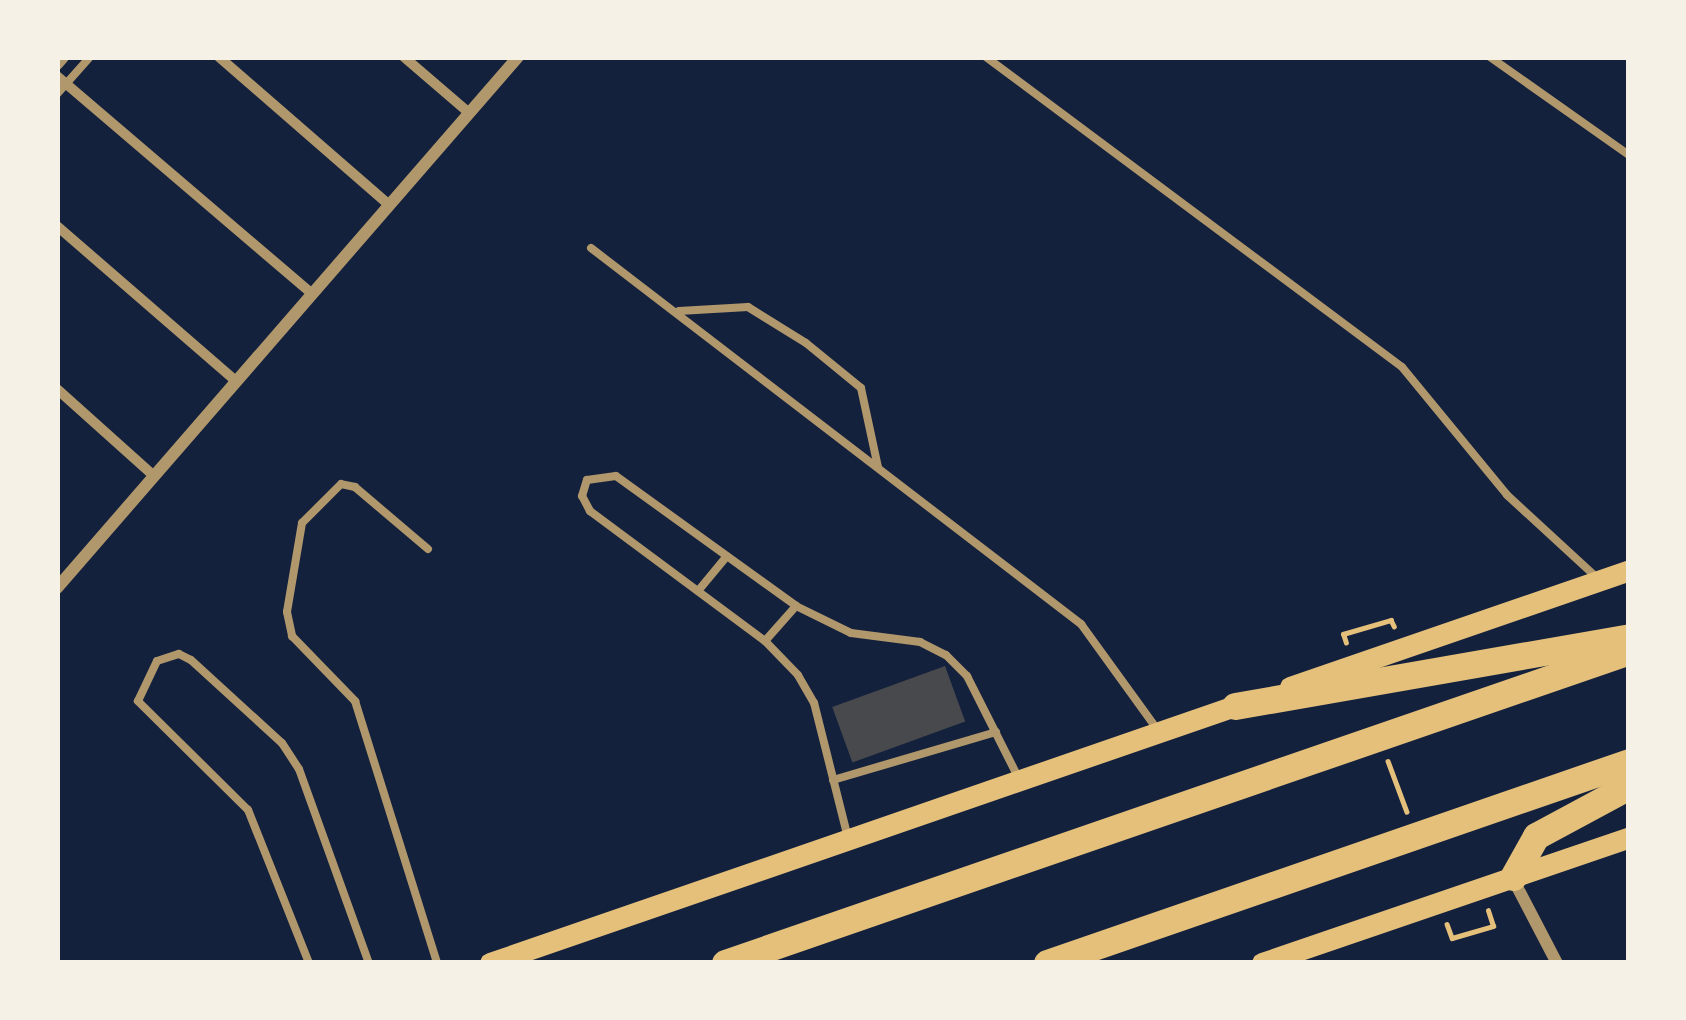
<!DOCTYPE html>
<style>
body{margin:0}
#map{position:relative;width:1686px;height:1020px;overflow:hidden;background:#14213d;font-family:"Libre Baskerville",serif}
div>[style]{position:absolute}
.building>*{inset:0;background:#48494c;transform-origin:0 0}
.path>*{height:4.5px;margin:-2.25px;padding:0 2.25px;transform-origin:2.25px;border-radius:2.25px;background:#e5c07b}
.service>*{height:8px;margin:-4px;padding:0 4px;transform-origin:4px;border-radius:4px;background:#b1986c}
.pedestrian>*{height:10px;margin:-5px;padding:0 5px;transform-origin:5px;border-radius:5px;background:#b1986c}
.minor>*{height:12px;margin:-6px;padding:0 6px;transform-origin:6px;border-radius:6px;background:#b1986c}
.secondary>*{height:21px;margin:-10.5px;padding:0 10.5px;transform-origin:10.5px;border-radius:10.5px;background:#e5c07b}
.motorway>*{height:27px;margin:-13.5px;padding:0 13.5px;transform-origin:13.5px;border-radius:13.5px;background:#e5c07b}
span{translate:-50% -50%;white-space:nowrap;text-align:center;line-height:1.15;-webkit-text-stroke:10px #f6f1e7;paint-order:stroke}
.frame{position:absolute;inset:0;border:60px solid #f6f1e7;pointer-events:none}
</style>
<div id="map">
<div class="building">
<i style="left:945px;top:666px;width:59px;height:120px;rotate:70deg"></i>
</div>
<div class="path">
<i style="left:1346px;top:643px;width:9px;rotate:-108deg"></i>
<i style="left:1343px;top:634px;width:50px;rotate:-16.3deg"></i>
<i style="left:1391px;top:620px;width:7px;rotate:63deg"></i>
<i style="left:1388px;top:761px;width:54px;rotate:69.6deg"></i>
<i style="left:1447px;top:924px;width:15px;rotate:70deg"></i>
<i style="left:1452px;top:938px;width:43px;rotate:-16.3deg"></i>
<i style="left:1493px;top:926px;width:16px;rotate:-108deg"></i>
</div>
<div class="service">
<i style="left:986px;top:57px;width:519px;rotate:36.69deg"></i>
<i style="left:1402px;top:367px;width:166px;rotate:50.6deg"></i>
<i style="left:1507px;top:495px;width:118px;rotate:42.6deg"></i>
<i style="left:1490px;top:57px;width:170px;rotate:35.2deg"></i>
<i style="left:57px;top:94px;width:50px;rotate:-48.3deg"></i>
<i style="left:591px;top:248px;width:618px;rotate:37.5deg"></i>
<i style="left:1081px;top:624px;width:130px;rotate:54.1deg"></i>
<i style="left:679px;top:311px;width:69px;rotate:-3.3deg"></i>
<i style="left:748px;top:307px;width:68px;rotate:31.8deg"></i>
<i style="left:806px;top:343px;width:71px;rotate:39.3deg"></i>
<i style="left:861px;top:388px;width:81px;rotate:77.9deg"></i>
<i style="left:428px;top:549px;width:96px;rotate:-139.7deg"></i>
<i style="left:355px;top:487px;width:14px;rotate:-168deg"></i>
<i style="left:341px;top:484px;width:55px;rotate:135deg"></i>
<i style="left:302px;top:523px;width:90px;rotate:99.6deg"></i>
<i style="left:287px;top:612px;width:25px;rotate:78deg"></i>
<i style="left:292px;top:636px;width:91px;rotate:45.9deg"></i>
<i style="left:355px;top:701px;width:275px;rotate:72.6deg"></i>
<i style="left:698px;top:591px;width:45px;rotate:-50.4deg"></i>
<i style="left:765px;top:641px;width:47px;rotate:-48.5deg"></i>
<i style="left:833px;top:780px;width:170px;rotate:-16.4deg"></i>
<i style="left:848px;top:838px;width:139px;rotate:-104.1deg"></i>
<i style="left:814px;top:703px;width:32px;rotate:-120deg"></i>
<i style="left:798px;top:675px;width:47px;rotate:-134.1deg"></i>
<i style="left:765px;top:641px;width:218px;rotate:-143.4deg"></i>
<i style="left:590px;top:511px;width:17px;rotate:-118deg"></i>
<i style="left:582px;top:496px;width:17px;rotate:-73deg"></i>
<i style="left:587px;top:480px;width:29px;rotate:-8deg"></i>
<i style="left:616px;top:476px;width:222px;rotate:35.8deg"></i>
<i style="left:796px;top:606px;width:61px;rotate:26.1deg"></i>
<i style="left:851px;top:633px;width:70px;rotate:7.4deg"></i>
<i style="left:920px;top:642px;width:29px;rotate:27deg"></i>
<i style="left:946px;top:655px;width:30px;rotate:45deg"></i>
<i style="left:967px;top:676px;width:115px;rotate:63.2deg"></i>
<i style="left:309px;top:963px;width:165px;rotate:-111.7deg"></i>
<i style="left:248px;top:810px;width:155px;rotate:-135.3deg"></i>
<i style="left:138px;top:701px;width:44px;rotate:-64.6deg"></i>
<i style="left:157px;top:661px;width:23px;rotate:-18deg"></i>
<i style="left:179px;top:654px;width:13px;rotate:27deg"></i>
<i style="left:191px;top:660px;width:123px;rotate:42.4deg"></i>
<i style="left:282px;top:743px;width:31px;rotate:57deg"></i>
<i style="left:299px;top:769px;width:206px;rotate:70.2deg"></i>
</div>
<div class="pedestrian">
<i style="left:219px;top:57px;width:225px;rotate:41deg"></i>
<i style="left:404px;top:57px;width:86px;rotate:40.7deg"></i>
<i style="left:57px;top:76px;width:335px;rotate:40.5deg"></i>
<i style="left:57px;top:226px;width:237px;rotate:40.9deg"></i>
<i style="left:57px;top:389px;width:130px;rotate:41.9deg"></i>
</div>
<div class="minor">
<i style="left:57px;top:64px;width:9px;rotate:-49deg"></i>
<i style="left:57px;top:588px;width:703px;rotate:-49.04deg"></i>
<i style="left:1513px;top:879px;width:95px;rotate:62.4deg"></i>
</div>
<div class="secondary">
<i style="left:1290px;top:687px;width:359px;rotate:-19deg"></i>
<i style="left:490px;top:963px;width:803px;rotate:-19.04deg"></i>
<i style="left:1262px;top:963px;width:388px;rotate:-18.9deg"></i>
</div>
<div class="motorway">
<i style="left:1235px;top:706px;width:400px;rotate:-9.9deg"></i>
<i style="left:1513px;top:877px;width:47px;rotate:-60.7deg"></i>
<i style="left:1536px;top:836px;width:106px;rotate:-28.3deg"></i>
<i style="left:725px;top:963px;width:956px;rotate:-19.04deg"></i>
<i style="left:1047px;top:963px;width:616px;rotate:-19.05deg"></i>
</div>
<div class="frame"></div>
</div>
